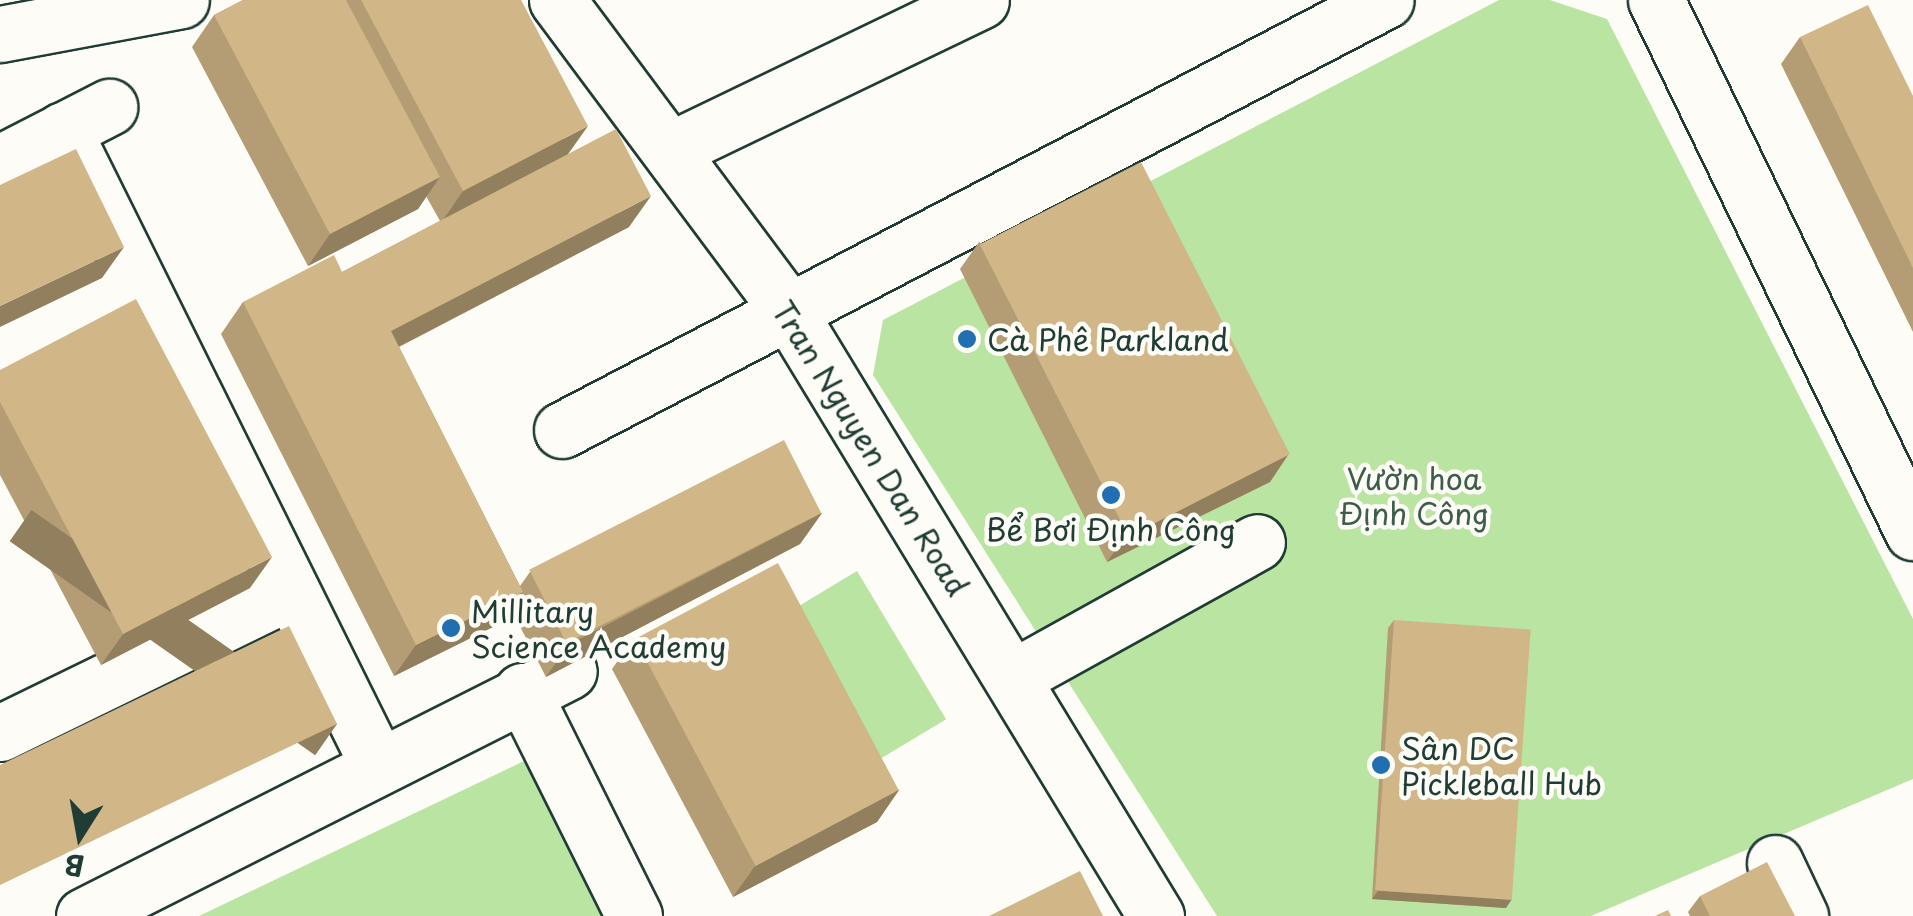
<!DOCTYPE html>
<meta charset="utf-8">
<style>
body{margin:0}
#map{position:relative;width:1913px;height:916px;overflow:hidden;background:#fdfcf7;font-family:"Playpen Sans",sans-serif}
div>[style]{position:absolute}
.green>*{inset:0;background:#b9e4a1;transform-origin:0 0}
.roads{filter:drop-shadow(2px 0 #1f3d34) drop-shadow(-2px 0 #1f3d34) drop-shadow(0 2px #1f3d34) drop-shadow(0 -2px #1f3d34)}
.minor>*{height:55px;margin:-27.5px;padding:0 27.5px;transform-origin:27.5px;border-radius:27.5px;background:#fdfcf7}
.wall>*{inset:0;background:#b49d74}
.shaded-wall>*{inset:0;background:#927f5e;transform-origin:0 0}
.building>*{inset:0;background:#d1b687;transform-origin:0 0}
.dots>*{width:28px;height:28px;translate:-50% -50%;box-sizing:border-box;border:5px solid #fdfcf7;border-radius:50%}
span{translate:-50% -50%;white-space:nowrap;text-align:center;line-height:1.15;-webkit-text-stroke:9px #fdfcf7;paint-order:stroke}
.poi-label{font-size:30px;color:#1f3d34}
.left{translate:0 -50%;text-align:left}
.street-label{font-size:30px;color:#1f3d34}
.park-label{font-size:30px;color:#3e5e4a}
.north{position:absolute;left:30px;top:786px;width:100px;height:100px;-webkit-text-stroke:8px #fdfcf7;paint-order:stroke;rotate:191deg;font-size:28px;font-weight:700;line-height:40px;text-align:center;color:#1f3d34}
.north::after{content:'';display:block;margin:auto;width:35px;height:45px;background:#1f3d34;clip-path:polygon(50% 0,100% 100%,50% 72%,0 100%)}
</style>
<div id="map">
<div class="green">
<i style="clip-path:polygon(1499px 0,1550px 0,1607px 19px,1913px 619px,1913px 779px,1591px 916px,1217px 916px,873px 375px,883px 320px)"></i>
<i style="left:857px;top:571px;width:173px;height:93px;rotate:59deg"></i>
<i style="clip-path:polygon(524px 761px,601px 916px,199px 916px)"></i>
</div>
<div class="roads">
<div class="minor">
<i style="left:557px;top:0;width:382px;rotate:53.3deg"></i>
<i style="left:785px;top:306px;width:714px;rotate:58.69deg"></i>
<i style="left:1656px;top:0;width:591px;rotate:64.22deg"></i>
<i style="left:0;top:34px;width:184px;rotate:-10.6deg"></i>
<i style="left:63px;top:130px;width:707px;rotate:63.62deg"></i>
<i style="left:670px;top:150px;width:345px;rotate:-25.7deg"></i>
<i style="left:0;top:163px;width:123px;rotate:-27.2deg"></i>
<i style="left:0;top:352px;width:151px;rotate:-26.7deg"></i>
<i style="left:562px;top:430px;width:929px;rotate:-27.56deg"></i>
<i style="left:1012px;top:678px;width:280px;rotate:-29deg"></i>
<i style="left:522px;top:691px;width:251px;rotate:63.5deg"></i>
<i style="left:0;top:733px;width:322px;rotate:-26deg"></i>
<i style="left:1775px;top:863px;width:59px;rotate:64.7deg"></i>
<i style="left:84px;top:916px;width:543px;rotate:-26.8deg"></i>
</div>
</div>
<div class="wall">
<i style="clip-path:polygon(243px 0,521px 0,568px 154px,629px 227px,399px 347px,520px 586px,530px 572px,822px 513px,800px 544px,546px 677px,511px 609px,501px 623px,394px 676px,221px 334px,243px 302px,342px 272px,440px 221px,426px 196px,418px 209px,308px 266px,192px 47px,214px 15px)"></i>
<i style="clip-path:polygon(1800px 37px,1913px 96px,1913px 332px,1781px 64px)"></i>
<i style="clip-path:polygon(979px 242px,1288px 455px,1270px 482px,1107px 562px,960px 269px)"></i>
<i style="clip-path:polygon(0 370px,250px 588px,101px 665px,0 475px)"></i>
<i style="clip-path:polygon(1394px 620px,1506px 908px,1372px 899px,1388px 628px)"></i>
<i style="clip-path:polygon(634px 638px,899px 790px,877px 822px,733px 897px,612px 669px)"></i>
<i style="clip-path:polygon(1700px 896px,1795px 916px,1690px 916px,1688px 912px)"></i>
</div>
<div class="shaded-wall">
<i style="clip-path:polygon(588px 126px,566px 157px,441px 223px,463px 191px)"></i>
<i style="clip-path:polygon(440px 177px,418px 209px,308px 266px,330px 234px)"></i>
<i style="clip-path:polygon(651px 196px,629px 227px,369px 362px,391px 331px)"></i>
<i style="clip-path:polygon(124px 247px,102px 278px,0 327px,0 306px)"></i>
<i style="clip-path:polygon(1288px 455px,1270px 482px,1107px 562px,1126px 535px)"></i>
<i style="clip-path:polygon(822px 513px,800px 544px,546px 677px,568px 645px)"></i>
<i style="clip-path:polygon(272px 557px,250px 588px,101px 665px,123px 634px)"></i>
<i style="clip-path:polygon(523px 592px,501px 623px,394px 676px,416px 645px)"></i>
<i style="left:337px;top:724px;width:38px;height:373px;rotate:125deg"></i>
<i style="clip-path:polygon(899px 790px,877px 822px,733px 897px,755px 866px)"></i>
<i style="clip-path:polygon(1378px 891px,1512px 899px,1506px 908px,1372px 899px)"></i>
</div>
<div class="building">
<i style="clip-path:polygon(243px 0,346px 0,440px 177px,330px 234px,214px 15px)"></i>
<i style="clip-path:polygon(361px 0,521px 0,588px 126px,463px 191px)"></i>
<i style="clip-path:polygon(1868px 5px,1913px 96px,1913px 268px,1800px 37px)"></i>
<i style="clip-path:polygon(616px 129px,651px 196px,391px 331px,523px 592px,416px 645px,243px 302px,334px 255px,342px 272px)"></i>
<i style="clip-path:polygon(76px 149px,124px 247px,0 306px,0 185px)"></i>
<i style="left:1141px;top:162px;width:328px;height:181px;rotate:63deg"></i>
<i style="clip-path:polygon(136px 299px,272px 557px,123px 634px,0 402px,0 370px)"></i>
<i style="left:784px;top:440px;width:82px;height:286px;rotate:63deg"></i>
<i style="left:778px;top:563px;width:257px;height:162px;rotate:62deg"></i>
<i style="left:1394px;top:620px;width:137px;height:271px;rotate:4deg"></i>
<i style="clip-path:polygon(289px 626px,337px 724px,0 885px,0 765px)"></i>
<i style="clip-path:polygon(1767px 862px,1795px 916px,1710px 916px,1700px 896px)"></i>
<i style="clip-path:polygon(1080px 871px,1103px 916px,989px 916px)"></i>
<i style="clip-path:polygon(1668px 910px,1671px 916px,1655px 916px)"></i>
</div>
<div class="dots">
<i style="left:967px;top:339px;background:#1f6fb2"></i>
<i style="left:1111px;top:495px;background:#1f6fb2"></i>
<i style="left:451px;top:628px;background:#1f6fb2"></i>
<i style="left:1381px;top:765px;background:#1f6fb2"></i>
</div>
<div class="poi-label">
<span class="left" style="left:987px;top:339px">Cà Phê Parkland</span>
<span style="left:1111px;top:529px">Bể Bơi Định Công</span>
<span class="left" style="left:471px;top:628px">Millitary<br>Science Academy</span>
<span class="left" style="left:1401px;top:765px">Sân DC<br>Pickleball Hub</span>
</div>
<div class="street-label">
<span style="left:871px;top:448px;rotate:58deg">Tran Nguyen Dan Road</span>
</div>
<div class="park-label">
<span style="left:1414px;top:495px">Vườn hoa<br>Định Công</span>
</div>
<div class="north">B</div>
</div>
